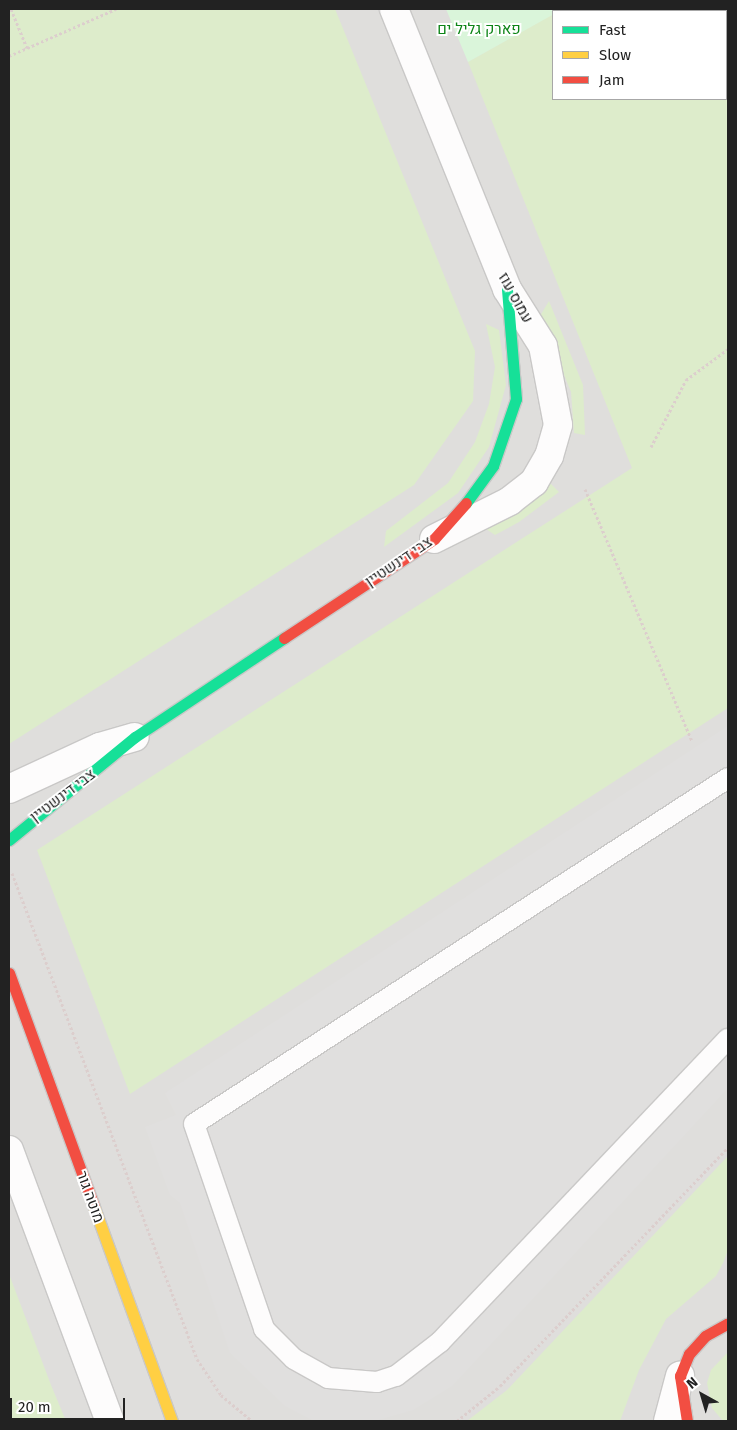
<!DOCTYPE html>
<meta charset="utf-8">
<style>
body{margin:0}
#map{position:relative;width:737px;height:1430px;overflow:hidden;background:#f0eeeb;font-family:"Fira Sans",Heebo,sans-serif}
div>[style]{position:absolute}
.residential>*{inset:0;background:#dfdedc}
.grass>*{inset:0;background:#ddeccb;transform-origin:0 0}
.park>*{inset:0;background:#daf5da}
.parking>*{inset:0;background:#e0dfde}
.path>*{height:3px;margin-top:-1.5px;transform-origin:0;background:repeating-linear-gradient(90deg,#dccecd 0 2.5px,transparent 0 5px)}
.roads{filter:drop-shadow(1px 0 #c9c8c7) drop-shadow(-1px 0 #c9c8c7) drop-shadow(0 1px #c9c8c7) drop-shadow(0 -1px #c9c8c7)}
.lane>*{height:20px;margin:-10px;padding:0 10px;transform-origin:10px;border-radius:10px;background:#fdfcfc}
.street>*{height:28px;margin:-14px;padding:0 14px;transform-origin:14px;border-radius:14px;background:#fdfcfc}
.fast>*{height:11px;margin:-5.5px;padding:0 5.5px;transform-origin:5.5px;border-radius:5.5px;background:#16e098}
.slow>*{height:11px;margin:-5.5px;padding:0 5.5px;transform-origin:5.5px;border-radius:5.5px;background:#ffcf43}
.jam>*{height:11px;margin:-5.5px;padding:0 5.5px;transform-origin:5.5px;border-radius:5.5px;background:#f24e42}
span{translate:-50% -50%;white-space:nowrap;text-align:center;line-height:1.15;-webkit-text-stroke:4px #fff;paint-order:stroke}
.park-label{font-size:15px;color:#0c8416}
.street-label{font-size:15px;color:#222}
.frame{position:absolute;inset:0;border:10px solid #222;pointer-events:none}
.legend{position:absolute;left:552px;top:10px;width:175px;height:90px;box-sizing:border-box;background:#fff;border:1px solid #a7a7a7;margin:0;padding:6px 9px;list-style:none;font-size:15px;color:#222}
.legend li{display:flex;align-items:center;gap:10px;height:25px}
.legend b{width:25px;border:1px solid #a7a7a7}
.north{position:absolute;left:677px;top:1370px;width:50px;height:50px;-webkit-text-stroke:4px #fff;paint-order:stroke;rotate:321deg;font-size:14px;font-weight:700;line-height:20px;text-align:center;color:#222}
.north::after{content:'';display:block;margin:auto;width:18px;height:22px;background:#222;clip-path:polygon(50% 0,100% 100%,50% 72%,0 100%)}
.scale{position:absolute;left:10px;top:1398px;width:115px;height:22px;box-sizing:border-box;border:2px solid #222;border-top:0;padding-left:6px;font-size:15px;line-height:18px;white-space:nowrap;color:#222;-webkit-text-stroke:4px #fff;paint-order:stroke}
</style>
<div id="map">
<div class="residential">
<i style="clip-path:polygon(evenodd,9px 9px,728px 9px,728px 1421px,9px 1421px,9px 9px,553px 11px,726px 11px,726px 99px,553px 99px,553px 11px)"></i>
</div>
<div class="grass">
<i style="clip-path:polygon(9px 9px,335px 9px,475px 351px,473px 401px,414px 485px,9px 744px)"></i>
<i style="left:563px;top:9px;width:137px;height:5px"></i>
<i style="clip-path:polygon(553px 14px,553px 99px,726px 99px,726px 73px,728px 79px,728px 708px,130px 1094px,37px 850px,632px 468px,468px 62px)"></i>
<i style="clip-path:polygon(549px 301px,583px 385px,585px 435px,574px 433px,571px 392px,540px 316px)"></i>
<i style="clip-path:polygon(486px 324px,499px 330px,506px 385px,489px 447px,458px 493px,384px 547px,386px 531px,448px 483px,475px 442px,489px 404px,495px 367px)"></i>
<i style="clip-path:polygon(549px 482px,559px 492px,519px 522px,495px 535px,483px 527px)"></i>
<i style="clip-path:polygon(728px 1156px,728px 1250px,723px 1263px,716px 1276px,666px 1319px,639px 1370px,620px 1421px,467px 1421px,507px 1390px)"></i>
<i style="clip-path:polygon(9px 1274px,51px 1385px,66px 1421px,9px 1421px)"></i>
<i style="clip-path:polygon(728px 1352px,728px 1421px,723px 1421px,712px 1408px,707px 1383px,711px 1370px)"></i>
</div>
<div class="park">
<i style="clip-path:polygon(446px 9px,563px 9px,468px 62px)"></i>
</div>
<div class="parking">
<i style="clip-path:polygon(728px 726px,728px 1088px,452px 1386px,413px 1410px,375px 1421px,314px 1421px,285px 1406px,230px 1353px,180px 1203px,170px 1195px,145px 1127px,176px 1115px,165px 1093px)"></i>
</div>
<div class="path">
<i style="left:11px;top:9px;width:42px;rotate:67.7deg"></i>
<i style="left:9px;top:56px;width:117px;rotate:-23.7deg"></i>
<i style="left:651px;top:447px;width:76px;rotate:-62.4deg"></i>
<i style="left:686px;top:380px;width:52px;rotate:-36.4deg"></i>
<i style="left:585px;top:489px;width:274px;rotate:67deg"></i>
<i style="left:12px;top:873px;width:520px;rotate:69.16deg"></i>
<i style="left:197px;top:1359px;width:43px;rotate:56.3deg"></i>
<i style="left:221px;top:1395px;width:40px;rotate:40deg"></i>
<i style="left:457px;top:1421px;width:55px;rotate:-39.1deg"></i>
<i style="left:500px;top:1386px;width:330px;rotate:-46.3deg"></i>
</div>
<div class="roads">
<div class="lane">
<i style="left:728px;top:778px;width:636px;rotate:147.06deg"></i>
<i style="left:194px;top:1124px;width:217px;rotate:71.1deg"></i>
<i style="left:264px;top:1329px;width:42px;rotate:45deg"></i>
<i style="left:294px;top:1359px;width:39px;rotate:29deg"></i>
<i style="left:328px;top:1378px;width:49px;rotate:4.7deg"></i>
<i style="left:377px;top:1382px;width:20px;rotate:-18deg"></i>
<i style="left:396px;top:1376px;width:56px;rotate:-37.7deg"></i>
<i style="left:440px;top:1342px;width:418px;rotate:-46.5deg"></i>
</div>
<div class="street">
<i style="left:394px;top:9px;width:302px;rotate:68deg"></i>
<i style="left:507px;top:289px;width:67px;rotate:57.7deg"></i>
<i style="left:543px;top:346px;width:80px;rotate:79.2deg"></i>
<i style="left:558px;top:425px;width:32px;rotate:106deg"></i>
<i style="left:549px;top:456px;width:30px;rotate:120deg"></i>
<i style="left:534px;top:482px;width:31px;rotate:142deg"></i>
<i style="left:510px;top:501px;width:85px;rotate:153.4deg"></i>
<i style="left:9px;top:789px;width:100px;rotate:-24.8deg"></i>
<i style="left:100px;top:747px;width:36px;rotate:-16deg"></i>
<i style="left:9px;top:1150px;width:289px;rotate:69.6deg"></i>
<i style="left:668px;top:1421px;width:47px;rotate:-75.1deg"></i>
</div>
<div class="fast">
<i style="left:466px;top:503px;width:46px;rotate:-53.9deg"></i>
<i style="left:493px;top:466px;width:71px;rotate:-71.1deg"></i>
<i style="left:516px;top:399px;width:110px;rotate:-94.7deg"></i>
<i style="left:9px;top:840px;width:163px;rotate:-39.3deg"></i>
<i style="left:135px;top:737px;width:179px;rotate:-33.6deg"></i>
</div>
<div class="slow">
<i style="left:94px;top:1207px;width:228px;rotate:70deg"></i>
</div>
<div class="jam">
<i style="left:284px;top:638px;width:180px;rotate:-33.4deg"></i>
<i style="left:434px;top:539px;width:48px;rotate:-48.4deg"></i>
<i style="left:9px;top:973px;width:249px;rotate:70deg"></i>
<i style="left:687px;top:1421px;width:46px;rotate:-98.8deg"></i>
<i style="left:680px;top:1376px;width:24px;rotate:-68deg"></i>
<i style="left:689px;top:1354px;width:24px;rotate:-48deg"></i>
<i style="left:705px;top:1336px;width:26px;rotate:-29deg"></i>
</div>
</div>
<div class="park-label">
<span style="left:479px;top:30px">פארק גליל ים</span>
</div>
<div class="street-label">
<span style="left:515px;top:298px;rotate:61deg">עמוס עוז</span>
<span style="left:399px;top:562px;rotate:-34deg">צבי דינשטיין</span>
<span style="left:63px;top:796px;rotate:-37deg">צבי דינשטיין</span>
<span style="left:90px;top:1197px;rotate:70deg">מוטה גור</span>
</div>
<div class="frame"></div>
<ul class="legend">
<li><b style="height:6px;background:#16e098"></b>Fast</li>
<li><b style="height:6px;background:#ffcf43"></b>Slow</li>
<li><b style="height:6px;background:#f24e42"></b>Jam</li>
</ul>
<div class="north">N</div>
<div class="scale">20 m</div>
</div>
